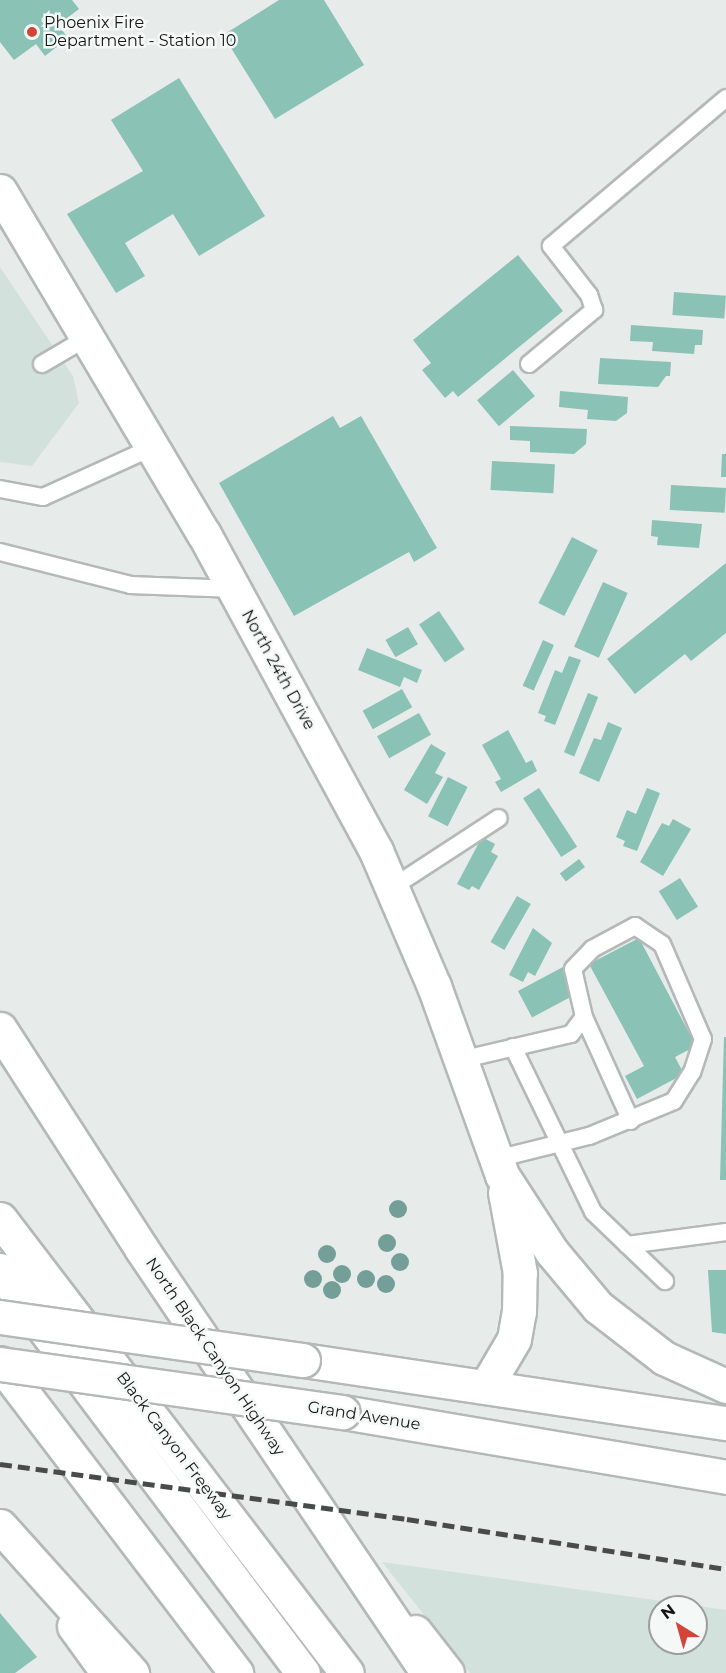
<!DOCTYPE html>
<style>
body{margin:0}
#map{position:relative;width:726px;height:1673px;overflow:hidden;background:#e7ebea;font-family:Montserrat,sans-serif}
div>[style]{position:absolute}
.built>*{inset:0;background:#d3e1dd}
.building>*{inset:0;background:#8ac2b5;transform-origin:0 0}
.roads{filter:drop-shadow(2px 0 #b4b9b8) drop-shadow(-2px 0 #b4b9b8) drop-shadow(0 2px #b4b9b8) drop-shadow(0 -2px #b4b9b8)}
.lane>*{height:16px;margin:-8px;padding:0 8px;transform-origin:8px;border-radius:8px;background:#fff}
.street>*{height:33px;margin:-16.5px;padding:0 16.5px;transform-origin:16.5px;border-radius:16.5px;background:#fff}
.secondary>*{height:33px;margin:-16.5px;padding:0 16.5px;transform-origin:16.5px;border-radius:16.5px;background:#fff}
.primary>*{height:33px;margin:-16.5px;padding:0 16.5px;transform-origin:16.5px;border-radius:16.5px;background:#fff}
.highway>*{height:33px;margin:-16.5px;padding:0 16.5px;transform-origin:16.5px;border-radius:16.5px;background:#fff}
.rail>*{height:4.5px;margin-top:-2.25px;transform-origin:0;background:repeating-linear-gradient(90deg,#494b4a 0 12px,transparent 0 18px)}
.bridges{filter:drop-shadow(2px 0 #b4b9b8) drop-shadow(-2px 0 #b4b9b8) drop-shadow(0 2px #b4b9b8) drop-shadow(0 -2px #b4b9b8)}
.primary-bridge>*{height:33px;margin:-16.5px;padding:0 16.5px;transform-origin:16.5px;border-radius:16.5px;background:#fff}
.trees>*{width:18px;height:18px;margin:-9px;border-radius:50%;background:#749f98}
.dots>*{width:16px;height:16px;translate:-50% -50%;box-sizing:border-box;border:3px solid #f4f9f7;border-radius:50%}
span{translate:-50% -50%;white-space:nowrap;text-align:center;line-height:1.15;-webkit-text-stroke:5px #f4f9f7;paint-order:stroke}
.poi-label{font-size:16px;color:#151616}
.left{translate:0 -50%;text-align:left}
.street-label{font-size:16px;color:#151616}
.north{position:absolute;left:648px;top:1595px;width:60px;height:60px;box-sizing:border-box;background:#f4f9f7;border:2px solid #9b9e9d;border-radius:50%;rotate:323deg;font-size:16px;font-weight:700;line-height:24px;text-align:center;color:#151616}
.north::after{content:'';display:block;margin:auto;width:21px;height:27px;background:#d24538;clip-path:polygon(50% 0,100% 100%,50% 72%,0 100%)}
</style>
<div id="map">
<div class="built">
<i style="clip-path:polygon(0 267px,73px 376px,79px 403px,32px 466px,0 462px)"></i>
<i style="clip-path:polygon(evenodd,382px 1562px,726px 1610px,726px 1673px,470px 1673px,382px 1562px,660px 1607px,696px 1607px,696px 1643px,660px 1643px,660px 1607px)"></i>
</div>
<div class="building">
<i style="clip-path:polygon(0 0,72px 0,79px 9px,58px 25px,68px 38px,45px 56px,36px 44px,14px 60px,0 42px)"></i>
<i style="clip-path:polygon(279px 0,324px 0,364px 65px,275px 119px,223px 35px)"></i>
<i style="clip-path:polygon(179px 78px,265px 216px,199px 256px,173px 214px,125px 243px,145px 276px,116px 293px,67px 214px,143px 171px,111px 120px)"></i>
<i style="clip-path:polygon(518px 255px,563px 311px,458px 397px,453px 391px,445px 398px,422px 370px,431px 363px,413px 340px)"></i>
<i style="left:674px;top:292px;width:52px;height:23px;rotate:4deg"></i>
<i style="clip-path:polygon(631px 325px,703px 330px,702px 345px,695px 345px,694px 354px,652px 351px,653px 342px,630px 341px)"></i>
<i style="clip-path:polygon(600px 358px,671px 362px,670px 376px,666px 376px,658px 387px,598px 384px)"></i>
<i style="left:513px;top:370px;width:34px;height:47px;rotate:50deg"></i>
<i style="clip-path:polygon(560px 391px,628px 397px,627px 413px,616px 421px,587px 419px,588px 410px,559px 407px)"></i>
<i style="clip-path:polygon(333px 416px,340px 428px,361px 416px,437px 548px,414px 562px,409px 552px,294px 616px,219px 483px)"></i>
<i style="clip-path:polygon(510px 426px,587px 429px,586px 444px,574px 454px,530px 452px,530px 441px,510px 440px)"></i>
<i style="clip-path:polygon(722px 454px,726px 454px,726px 477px,721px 477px)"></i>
<i style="left:492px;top:461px;width:63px;height:29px;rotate:3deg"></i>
<i style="left:671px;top:485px;width:55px;height:25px;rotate:3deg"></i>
<i style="clip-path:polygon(652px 520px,702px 524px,699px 548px,657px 545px,658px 537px,651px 536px)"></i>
<i style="left:572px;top:537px;width:29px;height:74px;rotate:27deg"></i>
<i style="clip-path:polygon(726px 563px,726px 633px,691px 661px,685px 654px,635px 694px,607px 659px)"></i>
<i style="left:603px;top:582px;width:27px;height:71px;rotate:24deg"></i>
<i style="left:439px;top:611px;width:46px;height:24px;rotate:56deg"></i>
<i style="left:408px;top:627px;width:20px;height:26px;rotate:60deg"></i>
<i style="left:543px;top:640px;width:12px;height:50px;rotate:24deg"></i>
<i style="clip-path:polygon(367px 648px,422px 670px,417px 683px,404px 677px,400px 687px,358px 670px)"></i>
<i style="clip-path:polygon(569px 656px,581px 660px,555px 725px,544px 721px,546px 716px,538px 713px,555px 670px,562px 673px)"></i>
<i style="left:402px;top:689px;width:21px;height:45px;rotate:61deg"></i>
<i style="left:588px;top:693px;width:11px;height:64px;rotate:22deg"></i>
<i style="left:419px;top:713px;width:25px;height:48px;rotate:61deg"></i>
<i style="clip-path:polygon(608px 722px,622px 728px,599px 782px,579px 773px,594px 738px,601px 740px)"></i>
<i style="clip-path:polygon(508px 730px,526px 763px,532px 760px,537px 771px,501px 792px,495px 782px,501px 779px,482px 745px)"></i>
<i style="clip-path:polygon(431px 744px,446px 753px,435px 773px,443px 777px,427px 804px,404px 790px)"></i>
<i style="left:448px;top:777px;width:22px;height:44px;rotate:27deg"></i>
<i style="left:539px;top:788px;width:70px;height:19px;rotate:57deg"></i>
<i style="clip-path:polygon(647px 788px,660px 793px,637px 851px,623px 846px,625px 841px,616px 837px,627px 810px,636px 814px)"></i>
<i style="clip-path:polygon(673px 819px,691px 829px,663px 876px,640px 862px,662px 823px,669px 826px)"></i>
<i style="clip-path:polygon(482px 837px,495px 844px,491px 852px,498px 856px,479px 890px,472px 886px,469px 890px,457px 884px)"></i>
<i style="left:579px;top:859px;width:10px;height:24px;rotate:53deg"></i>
<i style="left:680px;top:878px;width:34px;height:25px;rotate:58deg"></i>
<i style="left:517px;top:896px;width:16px;height:53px;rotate:30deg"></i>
<i style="clip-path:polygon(533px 928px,552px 943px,535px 976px,528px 972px,523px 982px,509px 975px)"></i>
<i style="clip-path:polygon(639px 938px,696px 1046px,675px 1057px,684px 1074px,637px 1099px,625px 1076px,644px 1066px,589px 964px)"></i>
<i style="left:563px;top:967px;width:30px;height:51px;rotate:62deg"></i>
<i style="clip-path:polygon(724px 1037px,726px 1037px,726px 1180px,720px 1180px)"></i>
<i style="clip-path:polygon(708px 1270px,726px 1270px,726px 1334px,712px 1332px)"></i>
<i style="clip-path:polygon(0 1613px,37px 1657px,15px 1673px,0 1673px)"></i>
</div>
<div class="roads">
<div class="lane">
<i style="left:42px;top:364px;width:53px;rotate:-30.4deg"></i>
<i style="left:529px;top:364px;width:85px;rotate:-39.7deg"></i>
<i style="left:594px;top:310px;width:16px;rotate:-108deg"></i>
<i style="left:589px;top:295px;width:62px;rotate:-127.8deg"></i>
<i style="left:551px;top:246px;width:229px;rotate:-40.2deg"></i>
<i style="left:0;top:489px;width:44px;rotate:10.5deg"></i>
<i style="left:43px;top:497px;width:121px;rotate:-24.4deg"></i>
<i style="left:0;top:552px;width:135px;rotate:14.1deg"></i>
<i style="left:131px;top:585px;width:103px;rotate:2.2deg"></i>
<i style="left:393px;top:887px;width:126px;rotate:-33.1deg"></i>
<i style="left:584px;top:1017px;width:114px;rotate:65.7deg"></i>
<i style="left:513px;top:1047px;width:183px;rotate:64.1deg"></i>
<i style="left:593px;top:1212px;width:100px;rotate:43.8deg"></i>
<i style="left:460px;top:1060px;width:114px;rotate:-13.2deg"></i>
<i style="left:571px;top:1034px;width:21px;rotate:-53deg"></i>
<i style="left:584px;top:1017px;width:49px;rotate:-102.9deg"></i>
<i style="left:573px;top:969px;width:28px;rotate:-46deg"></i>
<i style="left:592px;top:949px;width:49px;rotate:-28.1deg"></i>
<i style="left:635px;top:926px;width:32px;rotate:34deg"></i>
<i style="left:662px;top:944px;width:103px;rotate:66.7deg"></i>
<i style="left:703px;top:1039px;width:35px;rotate:108deg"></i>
<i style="left:692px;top:1072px;width:34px;rotate:122deg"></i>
<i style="left:674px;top:1101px;width:92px;rotate:157.6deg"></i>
<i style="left:589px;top:1136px;width:96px;rotate:166.1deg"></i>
<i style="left:627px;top:1245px;width:100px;rotate:-7.5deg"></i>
</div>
<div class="street">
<i style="left:0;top:191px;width:399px;rotate:59.3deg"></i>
<i style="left:204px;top:534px;width:361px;rotate:61.5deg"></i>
<i style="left:376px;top:851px;width:147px;rotate:66.8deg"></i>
<i style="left:434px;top:986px;width:201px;rotate:70.2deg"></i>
</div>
<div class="secondary">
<i style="left:74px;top:1626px;width:58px;rotate:54.1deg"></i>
<i style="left:415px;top:1632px;width:52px;rotate:52deg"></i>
</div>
<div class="primary">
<i style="left:502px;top:1175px;width:92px;rotate:57deg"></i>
<i style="left:552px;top:1252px;width:72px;rotate:50.1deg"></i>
<i style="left:598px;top:1307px;width:83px;rotate:37.7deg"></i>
<i style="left:664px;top:1358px;width:68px;rotate:24.3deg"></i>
<i style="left:303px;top:1360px;width:428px;rotate:8.5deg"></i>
<i style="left:487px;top:1385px;width:53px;rotate:-59.6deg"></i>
<i style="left:514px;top:1339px;width:27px;rotate:-80deg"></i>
<i style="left:519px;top:1312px;width:39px;rotate:-89deg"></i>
<i style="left:520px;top:1273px;width:82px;rotate:-100.5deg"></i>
<i style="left:343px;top:1412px;width:388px;rotate:9.6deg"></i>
</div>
<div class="highway">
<i style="left:0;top:1029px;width:260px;rotate:57.2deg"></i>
<i style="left:141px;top:1248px;width:513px;rotate:55.97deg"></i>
<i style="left:0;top:1219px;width:571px;rotate:52.61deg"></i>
<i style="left:0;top:1270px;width:504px;rotate:53.06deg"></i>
<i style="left:0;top:1363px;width:390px;rotate:52.7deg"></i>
<i style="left:0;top:1526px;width:198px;rotate:48.1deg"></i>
</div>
</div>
<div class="rail">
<i style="left:0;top:1464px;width:411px;rotate:7.7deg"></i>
<i style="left:407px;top:1519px;width:323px;rotate:8.9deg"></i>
</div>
<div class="bridges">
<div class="primary-bridge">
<i style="left:0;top:1317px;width:306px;rotate:8.1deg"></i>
<i style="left:0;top:1364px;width:346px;rotate:8deg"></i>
</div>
</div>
<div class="trees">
<i style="left:398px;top:1209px"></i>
<i style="left:387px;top:1243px"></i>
<i style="left:327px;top:1254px"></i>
<i style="left:400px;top:1262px"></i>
<i style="left:342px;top:1274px"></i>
<i style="left:313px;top:1279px"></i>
<i style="left:366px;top:1279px"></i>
<i style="left:386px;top:1284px"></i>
<i style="left:332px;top:1290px"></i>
</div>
<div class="dots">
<i style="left:32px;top:32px;background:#d24538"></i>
</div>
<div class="poi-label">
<span class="left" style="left:44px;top:32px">Phoenix Fire<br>Department - Station 10</span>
</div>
<div class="street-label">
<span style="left:278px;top:670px;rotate:61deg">North 24th Drive</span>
<span style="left:215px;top:1357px;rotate:56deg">North Black Canyon Highway</span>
<span style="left:364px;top:1416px;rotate:9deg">Grand Avenue</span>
<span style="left:174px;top:1446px;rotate:53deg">Black Canyon Freeway</span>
</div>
<div class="north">N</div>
</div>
